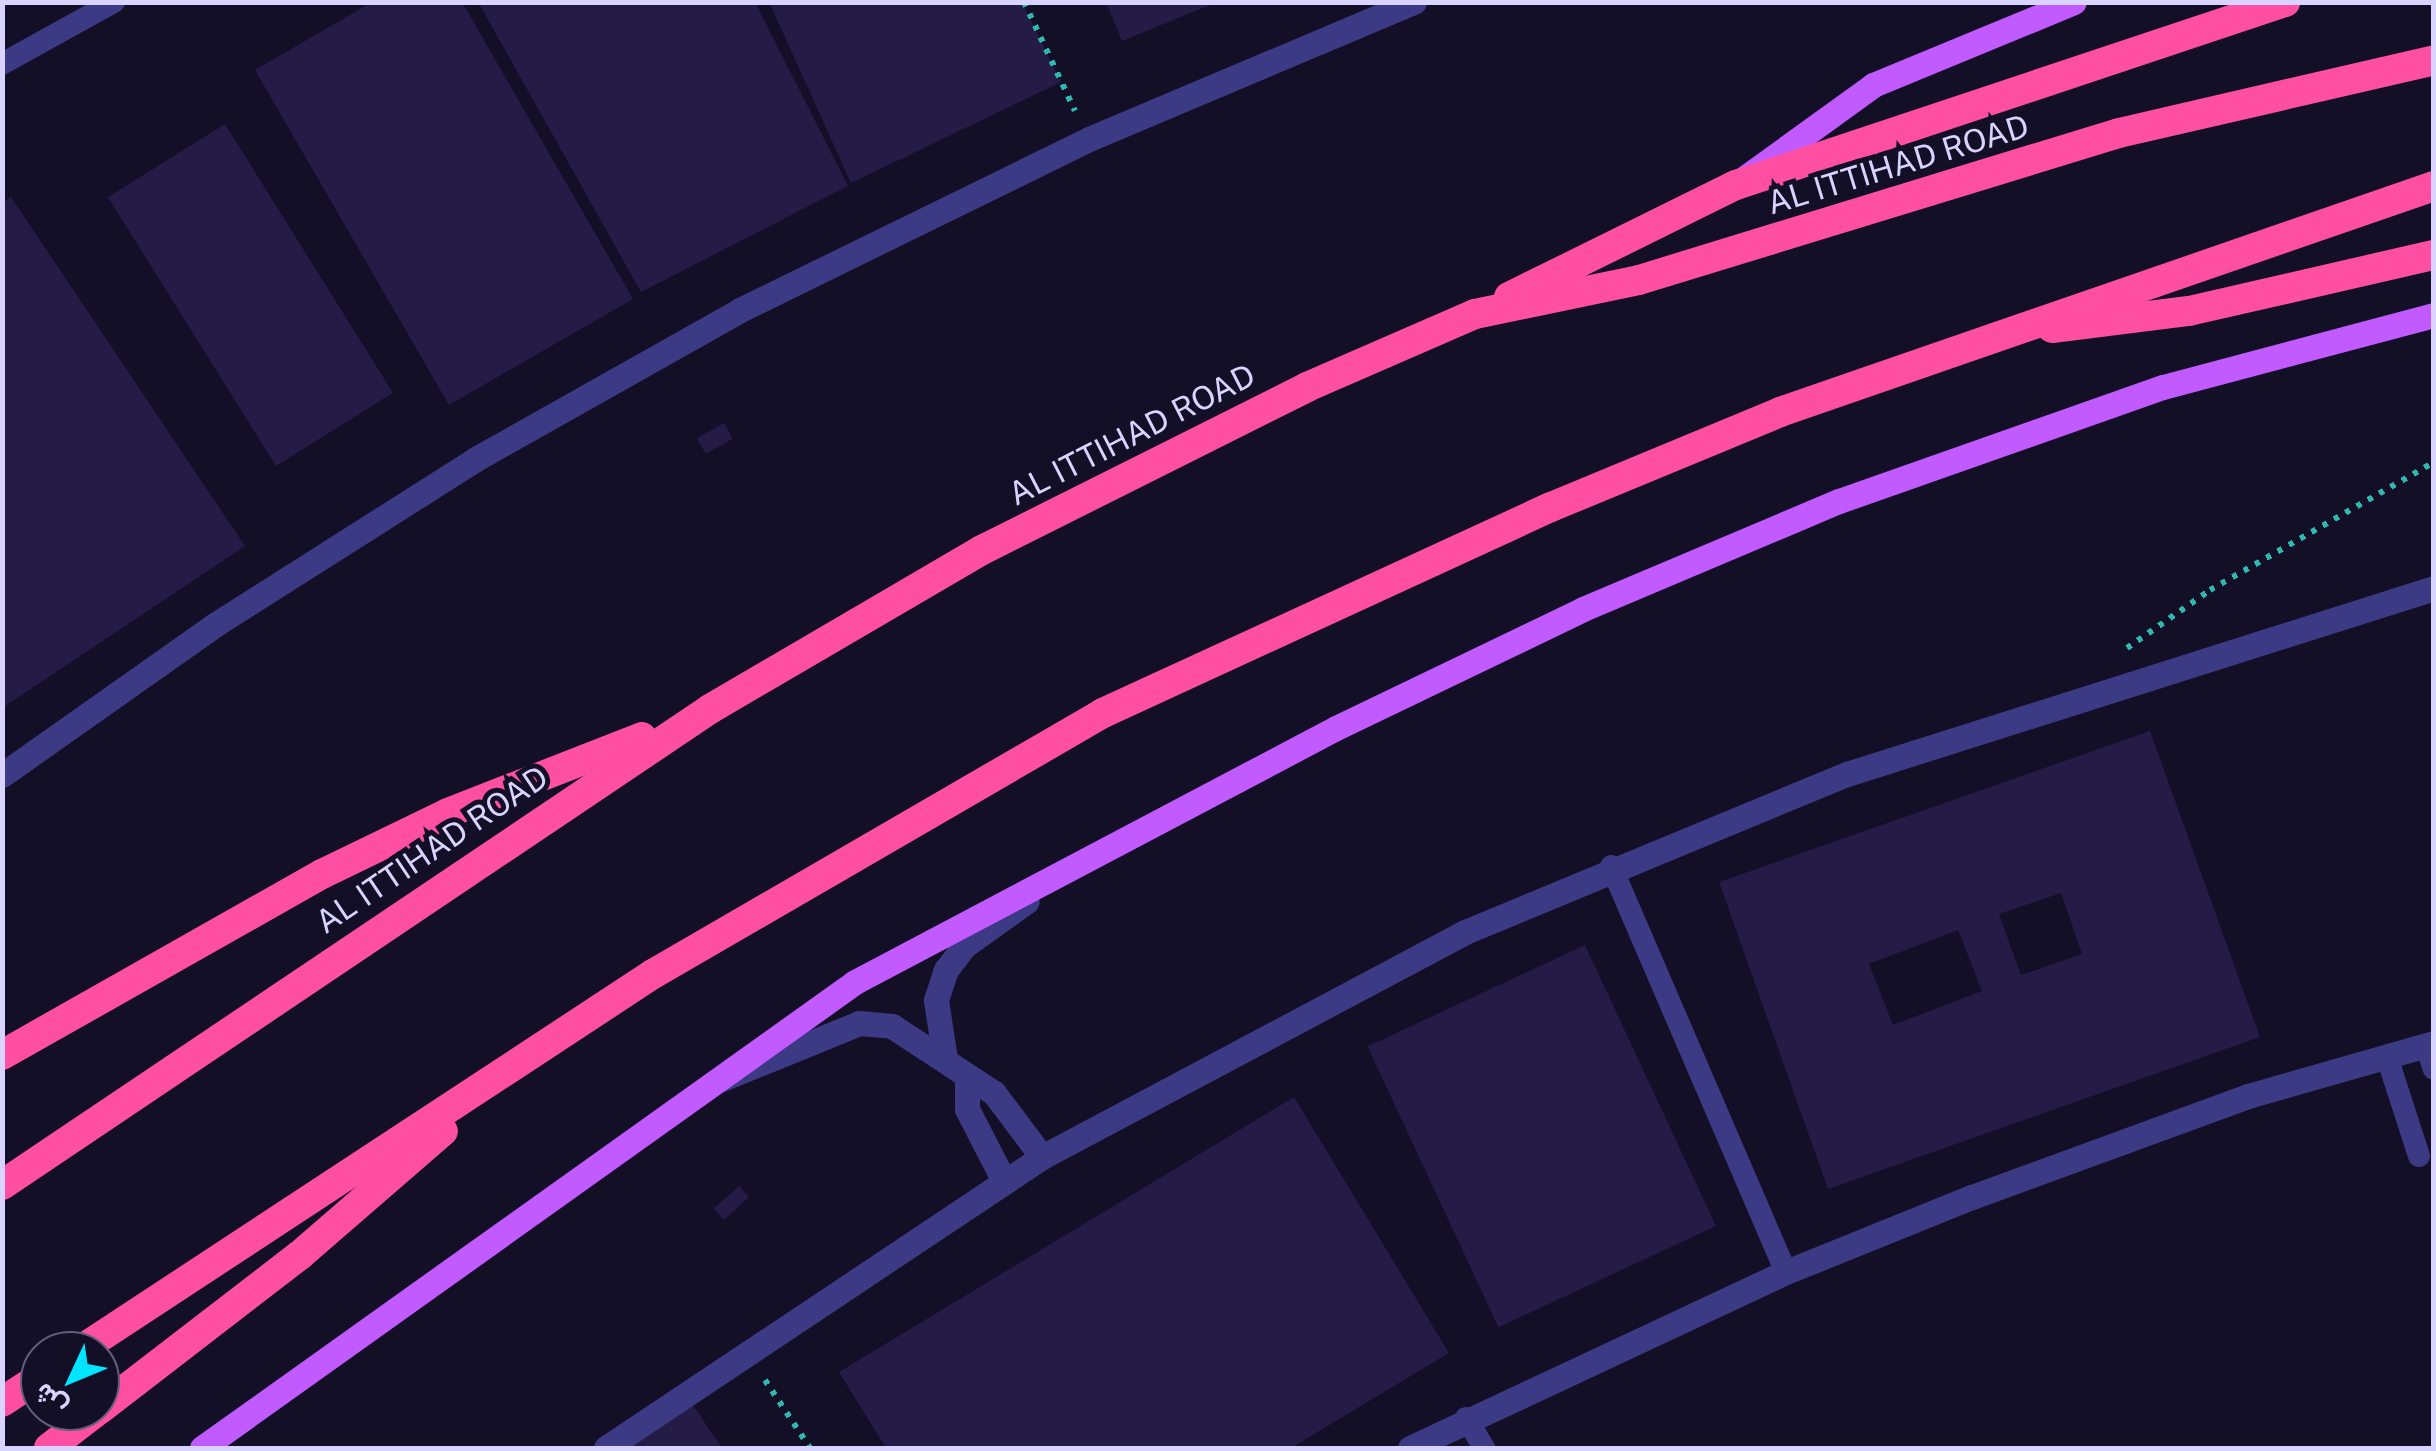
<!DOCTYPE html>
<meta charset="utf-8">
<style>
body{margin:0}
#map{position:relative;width:2436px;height:1451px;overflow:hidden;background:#130f26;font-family:"Public Sans",Vazirmatn,sans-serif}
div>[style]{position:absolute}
.building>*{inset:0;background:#241b47;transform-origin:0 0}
.path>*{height:6px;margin-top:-3px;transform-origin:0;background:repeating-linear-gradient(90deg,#2fb8b0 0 5px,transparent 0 13px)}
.service>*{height:22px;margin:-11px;padding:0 11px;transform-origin:11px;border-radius:11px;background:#3d3a85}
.minor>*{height:25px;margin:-12.5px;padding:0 12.5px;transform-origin:12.5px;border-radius:12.5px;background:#3d3a85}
.primary>*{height:25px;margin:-12.5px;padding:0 12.5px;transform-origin:12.5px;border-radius:12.5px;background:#c25bff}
.motorway>*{height:30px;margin:-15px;padding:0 15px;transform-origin:15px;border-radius:15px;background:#ff4fa3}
span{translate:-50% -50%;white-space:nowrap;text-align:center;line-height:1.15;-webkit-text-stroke:10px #130f26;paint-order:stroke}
.street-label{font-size:32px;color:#d9d4ff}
.frame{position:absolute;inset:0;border:5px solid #d9d4ff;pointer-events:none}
.north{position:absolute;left:20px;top:1331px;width:100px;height:100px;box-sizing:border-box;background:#130f26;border:2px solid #625e7d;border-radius:50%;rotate:226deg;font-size:28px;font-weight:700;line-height:40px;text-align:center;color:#d9d4ff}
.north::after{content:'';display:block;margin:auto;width:35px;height:45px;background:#00e5ff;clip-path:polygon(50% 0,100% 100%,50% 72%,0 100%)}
</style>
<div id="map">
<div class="building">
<i style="clip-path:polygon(372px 2px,462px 2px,633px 299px,449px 405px,255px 70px)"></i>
<i style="clip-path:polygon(478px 2px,755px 2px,848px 186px,641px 292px)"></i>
<i style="clip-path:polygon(769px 2px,1022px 2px,1061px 82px,851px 183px)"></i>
<i style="clip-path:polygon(1106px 2px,1215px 2px,1215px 3px,1122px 41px)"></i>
<i style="left:225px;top:124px;width:317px;height:138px;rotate:58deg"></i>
<i style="clip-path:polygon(11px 197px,245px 546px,2px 708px,2px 203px)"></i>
<i style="left:724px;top:423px;width:18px;height:31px;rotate:61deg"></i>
<i style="clip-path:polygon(evenodd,2150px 731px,2260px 1037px,1828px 1189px,1719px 882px,2150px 731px,2061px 893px,2082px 954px,2021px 975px,1999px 914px,2061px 893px,2150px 731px,1958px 930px,1982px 991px,1893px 1025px,1869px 964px,1958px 930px)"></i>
<i style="left:1585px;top:945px;width:310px;height:240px;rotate:65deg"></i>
<i style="clip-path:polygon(1294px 1097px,1449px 1353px,1291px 1448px,886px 1448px,839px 1372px)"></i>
<i style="left:739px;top:1186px;width:15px;height:34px;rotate:48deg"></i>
<i style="clip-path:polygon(688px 1398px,722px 1448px,613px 1448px)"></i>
</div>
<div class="path">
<i style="left:1024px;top:2px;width:120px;rotate:64.9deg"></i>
<i style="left:2127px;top:648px;width:101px;rotate:-34.9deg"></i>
<i style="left:2210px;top:590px;width:258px;rotate:-29.7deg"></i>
<i style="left:765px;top:1380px;width:82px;rotate:56.5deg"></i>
</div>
<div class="service">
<i style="left:2px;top:64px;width:128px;rotate:-29deg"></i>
<i style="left:1611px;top:866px;width:442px;rotate:66.7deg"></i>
<i style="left:2426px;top:1045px;width:25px;rotate:72deg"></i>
<i style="left:2387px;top:1057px;width:104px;rotate:72.1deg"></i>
<i style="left:1466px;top:1418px;width:35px;rotate:59deg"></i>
</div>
<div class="minor">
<i style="left:2px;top:775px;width:262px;rotate:-35.2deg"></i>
<i style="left:216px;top:624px;width:306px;rotate:-32.4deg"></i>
<i style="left:474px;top:460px;width:305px;rotate:-29.4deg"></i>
<i style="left:740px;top:310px;width:389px;rotate:-26.1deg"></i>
<i style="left:1089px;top:139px;width:353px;rotate:-22.9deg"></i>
<i style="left:945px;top:1059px;width:60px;rotate:-98.7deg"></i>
<i style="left:936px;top:1000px;width:32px;rotate:-72deg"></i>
<i style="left:946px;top:970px;width:30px;rotate:-53deg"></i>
<i style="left:964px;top:946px;width:77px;rotate:-35.5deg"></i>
<i style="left:722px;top:1079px;width:148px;rotate:-22.2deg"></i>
<i style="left:859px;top:1023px;width:33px;rotate:5deg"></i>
<i style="left:892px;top:1026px;width:122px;rotate:33.3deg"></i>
<i style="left:994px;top:1093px;width:80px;rotate:53.1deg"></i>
<i style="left:967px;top:1079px;width:30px;rotate:90deg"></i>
<i style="left:967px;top:1109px;width:81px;rotate:62.8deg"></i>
<i style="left:606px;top:1448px;width:524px;rotate:-33.72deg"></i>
<i style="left:1042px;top:1157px;width:479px;rotate:-28deg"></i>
<i style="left:1465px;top:932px;width:413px;rotate:-22.5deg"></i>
<i style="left:1847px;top:774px;width:616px;rotate:-17.58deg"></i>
<i style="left:1410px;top:1448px;width:415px;rotate:-25.1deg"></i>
<i style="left:1786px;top:1272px;width:201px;rotate:-22deg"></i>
<i style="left:1972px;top:1197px;width:294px;rotate:-20.1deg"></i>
<i style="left:2248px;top:1096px;width:193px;rotate:-15.9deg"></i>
</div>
<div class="primary">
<i style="left:1742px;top:180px;width:162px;rotate:-35.9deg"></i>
<i style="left:1873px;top:85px;width:217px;rotate:-22.4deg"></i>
<i style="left:202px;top:1448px;width:802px;rotate:-35.51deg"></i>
<i style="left:855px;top:982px;width:544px;rotate:-27.84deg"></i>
<i style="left:1336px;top:728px;width:274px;rotate:-25.7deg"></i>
<i style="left:1583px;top:609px;width:278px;rotate:-22.9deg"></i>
<i style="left:1839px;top:501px;width:343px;rotate:-19.4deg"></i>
<i style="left:2163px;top:387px;width:280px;rotate:-14.9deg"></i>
</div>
<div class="motorway">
<i style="left:1509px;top:297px;width:253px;rotate:-26.3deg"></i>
<i style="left:1736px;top:185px;width:579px;rotate:-18.43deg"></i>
<i style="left:2052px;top:328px;width:138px;rotate:-7.1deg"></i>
<i style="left:2189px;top:311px;width:251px;rotate:-12.9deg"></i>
<i style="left:2px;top:1055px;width:368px;rotate:-29.5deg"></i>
<i style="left:322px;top:874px;width:140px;rotate:-25.8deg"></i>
<i style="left:448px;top:813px;width:208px;rotate:-21.4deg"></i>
<i style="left:2px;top:1185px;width:853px;rotate:-33.91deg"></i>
<i style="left:710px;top:709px;width:315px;rotate:-30.3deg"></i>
<i style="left:982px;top:550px;width:364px;rotate:-26.6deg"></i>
<i style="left:1307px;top:387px;width:183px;rotate:-23.5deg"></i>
<i style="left:1475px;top:314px;width:167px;rotate:-11.7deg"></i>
<i style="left:1639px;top:280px;width:502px;rotate:-17.03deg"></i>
<i style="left:2119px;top:133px;width:323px;rotate:-13deg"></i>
<i style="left:79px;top:1351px;width:687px;rotate:-33.3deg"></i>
<i style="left:653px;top:974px;width:520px;rotate:-30.11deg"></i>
<i style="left:1103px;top:713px;width:493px;rotate:-24.7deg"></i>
<i style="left:1551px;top:507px;width:248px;rotate:-22.5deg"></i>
<i style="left:1780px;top:412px;width:692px;rotate:-19.06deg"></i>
<i style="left:2px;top:1402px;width:45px;rotate:-33.3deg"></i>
<i style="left:100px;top:1409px;width:252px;rotate:-37.6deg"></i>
<i style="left:300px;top:1255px;width:189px;rotate:-40.9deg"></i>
<i style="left:49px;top:1448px;width:61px;rotate:-37.6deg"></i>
</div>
<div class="street-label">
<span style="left:1898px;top:165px;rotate:-17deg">AL ITTIHAD ROAD</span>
<span style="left:1132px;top:435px;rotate:-27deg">AL ITTIHAD ROAD</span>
<span style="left:432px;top:850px;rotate:-34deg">AL ITTIHAD ROAD</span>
</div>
<div class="frame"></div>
<div class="north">ش</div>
</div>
